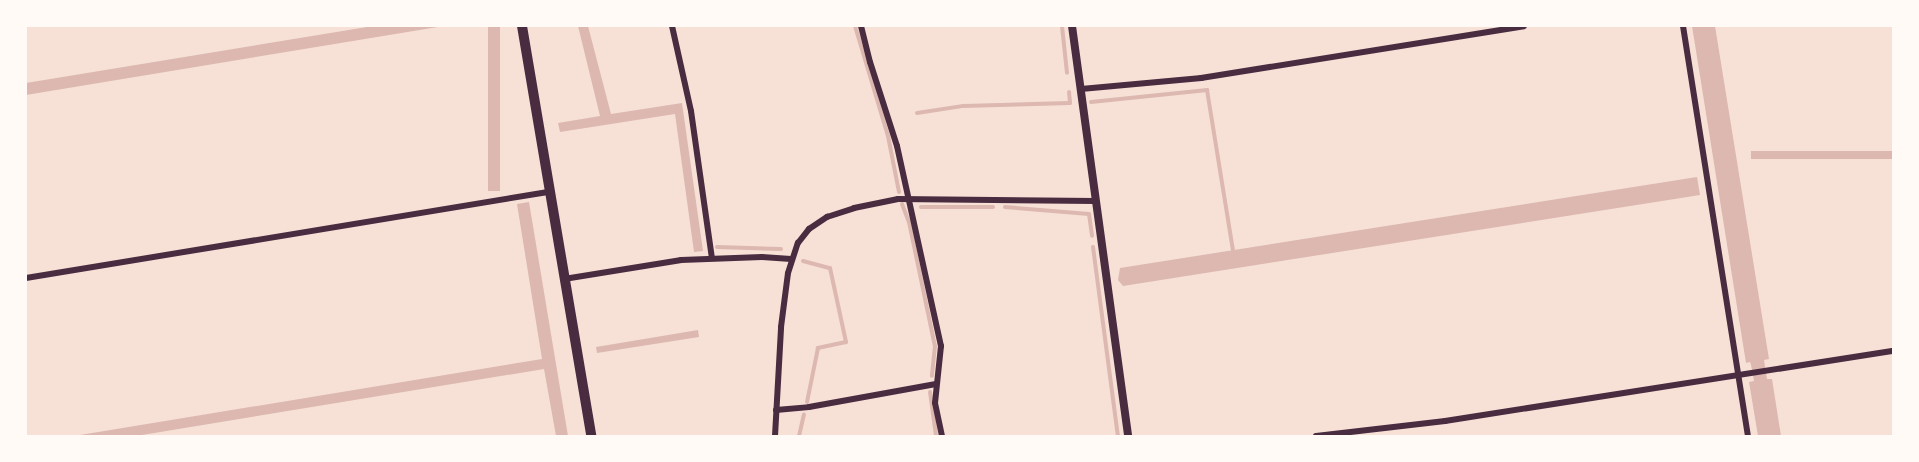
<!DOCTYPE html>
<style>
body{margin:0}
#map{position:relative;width:1919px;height:462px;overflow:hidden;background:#f7e1d7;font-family:"Playfair Display",serif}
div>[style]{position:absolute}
.water>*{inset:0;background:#dcb8b0;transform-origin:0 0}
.stream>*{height:4px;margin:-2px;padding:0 2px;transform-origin:2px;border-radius:2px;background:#dcb8b0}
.minor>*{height:6px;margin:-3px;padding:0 3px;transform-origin:3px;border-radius:3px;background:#4a2c40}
.tertiary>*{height:8px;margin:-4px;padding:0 4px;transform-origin:4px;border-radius:4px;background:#4a2c40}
.trunk>*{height:10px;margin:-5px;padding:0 5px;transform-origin:5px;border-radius:5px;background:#4a2c40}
span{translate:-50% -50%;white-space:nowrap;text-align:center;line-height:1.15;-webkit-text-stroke:6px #fffaf5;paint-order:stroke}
.frame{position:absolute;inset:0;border:27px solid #fffaf5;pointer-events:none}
</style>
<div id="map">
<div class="water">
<i style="clip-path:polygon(373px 26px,444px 26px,26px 95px,26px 83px)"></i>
<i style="left:488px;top:26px;width:12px;height:165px"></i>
<i style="clip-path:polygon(578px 26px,588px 26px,611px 114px,682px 103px,703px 251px,694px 252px,675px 114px,560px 132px,558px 123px,600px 116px)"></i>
<i style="clip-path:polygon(1692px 26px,1715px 26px,1769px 359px,1764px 360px,1767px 379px,1772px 379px,1781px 436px,1758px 436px,1749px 382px,1754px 381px,1751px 365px,1750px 362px,1746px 363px)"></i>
<i style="left:1893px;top:151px;width:8px;height:142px;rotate:90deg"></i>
<i style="clip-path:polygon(1697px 177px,1700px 195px,1123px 286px,1118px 280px,1120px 268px)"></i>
<i style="clip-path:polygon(529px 202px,568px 436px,556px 436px,544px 369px,136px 436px,74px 436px,542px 359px,517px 204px)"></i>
<i style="clip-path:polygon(698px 330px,699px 337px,597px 353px,596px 347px)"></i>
</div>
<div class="stream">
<i style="left:855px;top:26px;width:115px;rotate:73.3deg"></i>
<i style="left:888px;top:136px;width:57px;rotate:78.9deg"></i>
<i style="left:1062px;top:26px;width:47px;rotate:83.9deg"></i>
<i style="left:1091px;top:102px;width:117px;rotate:-5.9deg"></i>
<i style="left:1207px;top:90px;width:162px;rotate:80.8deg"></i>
<i style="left:917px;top:113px;width:47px;rotate:-8.7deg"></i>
<i style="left:963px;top:106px;width:107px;rotate:-1.6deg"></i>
<i style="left:1070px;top:103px;width:11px;rotate:-95deg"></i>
<i style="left:902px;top:204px;width:19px;rotate:69deg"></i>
<i style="left:909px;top:222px;width:127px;rotate:78.2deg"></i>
<i style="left:935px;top:346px;width:30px;rotate:96deg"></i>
<i style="left:921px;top:207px;width:72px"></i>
<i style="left:1005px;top:207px;width:84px;rotate:4.8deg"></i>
<i style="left:1089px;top:214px;width:22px;rotate:82deg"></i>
<i style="left:717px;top:247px;width:64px;rotate:1.8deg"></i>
<i style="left:1093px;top:247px;width:191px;rotate:82.5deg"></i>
<i style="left:803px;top:261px;width:28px;rotate:15deg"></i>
<i style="left:830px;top:268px;width:76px;rotate:77.8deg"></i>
<i style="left:846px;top:342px;width:29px;rotate:168deg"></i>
<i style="left:818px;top:348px;width:55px;rotate:101.5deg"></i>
<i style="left:930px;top:392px;width:44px;rotate:82.2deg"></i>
<i style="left:799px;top:436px;width:22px;rotate:-77deg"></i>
</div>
<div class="minor">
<i style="left:672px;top:26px;width:87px;rotate:77.4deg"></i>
<i style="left:691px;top:111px;width:148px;rotate:81.9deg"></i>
<i style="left:861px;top:26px;width:37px;rotate:76deg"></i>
<i style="left:870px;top:62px;width:88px;rotate:72.2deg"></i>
<i style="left:897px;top:146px;width:205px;rotate:77.6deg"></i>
<i style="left:941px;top:346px;width:57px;rotate:96deg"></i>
<i style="left:935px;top:403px;width:34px;rotate:78deg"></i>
<i style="left:1683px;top:26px;width:415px;rotate:81deg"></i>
<i style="left:1081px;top:89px;width:121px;rotate:-5.2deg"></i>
<i style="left:1201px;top:78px;width:327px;rotate:-9.1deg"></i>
<i style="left:26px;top:278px;width:529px;rotate:-9.36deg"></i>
<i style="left:564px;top:279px;width:119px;rotate:-9.2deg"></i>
<i style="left:681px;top:260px;width:81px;rotate:-2.1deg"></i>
<i style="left:762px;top:257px;width:29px;rotate:4deg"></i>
<i style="left:776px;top:410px;width:33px;rotate:-5deg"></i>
<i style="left:809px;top:407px;width:129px;rotate:-10.3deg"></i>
<i style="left:775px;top:436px;width:109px;rotate:-86.8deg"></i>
<i style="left:781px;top:327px;width:54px;rotate:-82.6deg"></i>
<i style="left:788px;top:273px;width:32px;rotate:-72deg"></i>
<i style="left:798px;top:243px;width:18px;rotate:-52deg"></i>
<i style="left:809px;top:229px;width:22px;rotate:-34deg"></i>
<i style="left:827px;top:217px;width:28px;rotate:-18deg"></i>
<i style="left:854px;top:208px;width:45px;rotate:-11.6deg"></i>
<i style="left:898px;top:199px;width:197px;rotate:0.6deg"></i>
<i style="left:1316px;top:436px;width:130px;rotate:-6.6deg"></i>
<i style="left:1445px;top:421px;width:454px;rotate:-8.9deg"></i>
</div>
<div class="tertiary">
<i style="left:1072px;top:26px;width:414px;rotate:82.2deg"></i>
</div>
<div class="trunk">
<i style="left:522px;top:26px;width:416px;rotate:80.4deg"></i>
</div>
<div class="frame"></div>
</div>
